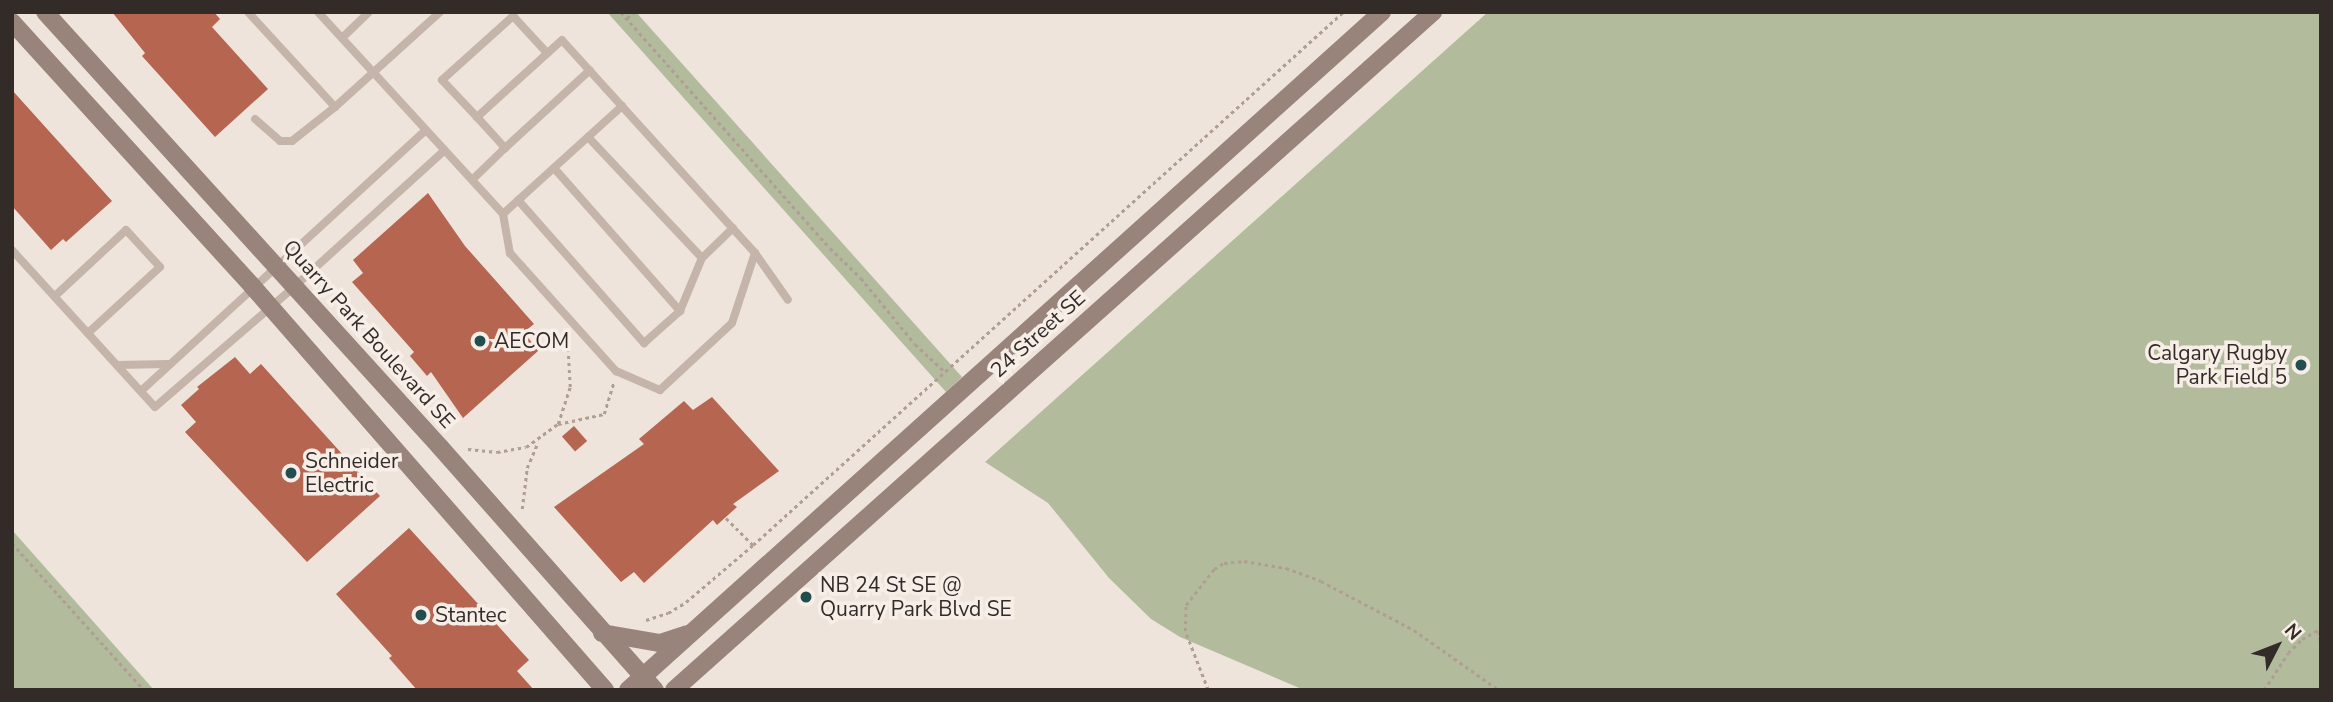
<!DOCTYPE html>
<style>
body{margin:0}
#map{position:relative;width:2333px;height:702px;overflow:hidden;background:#eee4db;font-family:"Nunito Sans",sans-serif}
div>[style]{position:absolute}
.green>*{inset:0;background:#b3bb9d}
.building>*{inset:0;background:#b66551;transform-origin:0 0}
.path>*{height:2.5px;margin-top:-1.25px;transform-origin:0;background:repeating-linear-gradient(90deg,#b09e93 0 3.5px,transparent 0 7px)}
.lane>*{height:8px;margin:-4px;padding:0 4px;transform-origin:4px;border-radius:4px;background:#c5b4a9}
.secondary>*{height:18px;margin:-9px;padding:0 9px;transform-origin:9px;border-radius:9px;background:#98847b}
.dots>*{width:19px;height:19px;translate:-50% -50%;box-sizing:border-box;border:4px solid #f7efe7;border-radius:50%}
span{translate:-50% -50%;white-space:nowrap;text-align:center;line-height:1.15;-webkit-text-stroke:7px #f7efe7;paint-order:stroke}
.street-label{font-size:21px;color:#332b28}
.poi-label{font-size:21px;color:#332b28}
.left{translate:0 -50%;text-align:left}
.right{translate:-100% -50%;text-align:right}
.frame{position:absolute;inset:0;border:14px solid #332b28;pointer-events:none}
.north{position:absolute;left:2242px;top:611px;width:70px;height:70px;-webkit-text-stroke:5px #f7efe7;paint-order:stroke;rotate:48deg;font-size:19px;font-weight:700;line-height:28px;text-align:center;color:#332b28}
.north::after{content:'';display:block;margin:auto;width:24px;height:32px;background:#332b28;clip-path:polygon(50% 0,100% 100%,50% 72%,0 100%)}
</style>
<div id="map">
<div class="green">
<i style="clip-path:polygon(607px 12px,636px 12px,652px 30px,962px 377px,946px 392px)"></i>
<i style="clip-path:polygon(1488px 12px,2321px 12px,2321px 690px,1304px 690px,1180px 637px,1151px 619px,1109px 578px,1048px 503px,985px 462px)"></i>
<i style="clip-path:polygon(12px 530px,154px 690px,12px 690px)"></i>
</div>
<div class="building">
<i style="clip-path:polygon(112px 12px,214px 12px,220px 19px,212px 27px,268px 89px,215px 137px,142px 56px,145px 53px)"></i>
<i style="clip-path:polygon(12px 90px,112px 201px,66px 242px,63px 239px,51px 250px,12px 206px)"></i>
<i style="clip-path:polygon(428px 193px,465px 246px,534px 324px,524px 332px,538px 351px,463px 418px,431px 372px,427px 376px,410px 356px,414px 352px,352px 282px,363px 273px,353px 260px)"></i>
<i style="clip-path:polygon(235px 357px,250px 374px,261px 364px,380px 496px,307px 562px,185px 432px,196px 422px,181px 405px,199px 389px,197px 387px)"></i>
<i style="clip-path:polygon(712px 397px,779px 471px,733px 504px,737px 507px,717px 525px,713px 520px,644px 583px,634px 572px,621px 582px,554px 507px,644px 444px,639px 439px,684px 401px,693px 410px)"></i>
<i style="left:574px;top:426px;width:20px;height:16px;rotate:49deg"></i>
<i style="clip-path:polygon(409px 528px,529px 660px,517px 671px,534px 690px,417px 690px,389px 658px,392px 656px,336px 594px)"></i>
</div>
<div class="path">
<i style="left:621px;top:12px;width:315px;rotate:48.5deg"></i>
<i style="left:830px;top:248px;width:43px;rotate:44.1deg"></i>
<i style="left:861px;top:278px;width:85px;rotate:50.7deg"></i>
<i style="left:915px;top:344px;width:40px;rotate:43deg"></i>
<i style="left:627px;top:18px;width:9px;rotate:-41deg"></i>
<i style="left:558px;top:424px;width:47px;rotate:-12.3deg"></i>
<i style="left:604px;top:414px;width:34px;rotate:-73deg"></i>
<i style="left:468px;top:449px;width:29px;rotate:6deg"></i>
<i style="left:497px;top:452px;width:29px;rotate:-10deg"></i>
<i style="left:526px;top:447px;width:39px;rotate:-36deg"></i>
<i style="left:558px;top:424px;width:39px;rotate:-72deg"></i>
<i style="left:570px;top:387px;width:53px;rotate:-93.2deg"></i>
<i style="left:522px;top:509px;width:41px;rotate:-83deg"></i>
<i style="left:527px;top:468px;width:28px;rotate:-67deg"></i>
<i style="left:726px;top:518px;width:38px;rotate:45deg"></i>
<i style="left:12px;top:543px;width:198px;rotate:48.1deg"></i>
<i style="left:646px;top:620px;width:23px;rotate:-18deg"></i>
<i style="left:668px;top:613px;width:21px;rotate:-31deg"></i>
<i style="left:686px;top:602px;width:88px;rotate:-40.4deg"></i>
<i style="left:753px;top:545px;width:795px;rotate:-42.09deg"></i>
<i style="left:2319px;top:631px;width:14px;rotate:82deg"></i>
<i style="left:1208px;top:690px;width:63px;rotate:-111.3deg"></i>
<i style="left:1185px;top:631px;width:26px;rotate:-88deg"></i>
<i style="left:1186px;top:605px;width:46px;rotate:-52.1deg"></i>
<i style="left:1214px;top:569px;width:12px;rotate:-31deg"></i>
<i style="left:1224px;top:563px;width:20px;rotate:-6deg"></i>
<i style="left:1244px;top:561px;width:43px;rotate:9.5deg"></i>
<i style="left:1286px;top:568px;width:37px;rotate:20deg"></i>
<i style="left:1321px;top:581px;width:105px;rotate:27.8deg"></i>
<i style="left:1414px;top:630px;width:104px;rotate:35.2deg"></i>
<i style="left:2264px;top:690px;width:44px;rotate:-57deg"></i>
<i style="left:2288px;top:653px;width:20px;rotate:-45deg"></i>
<i style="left:2302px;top:639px;width:22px;rotate:-30deg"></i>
</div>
<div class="lane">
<i style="left:248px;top:12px;width:129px;rotate:47.5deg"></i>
<i style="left:335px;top:107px;width:142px;rotate:-42.1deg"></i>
<i style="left:318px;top:12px;width:274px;rotate:47.5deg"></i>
<i style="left:503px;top:214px;width:40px;rotate:80deg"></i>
<i style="left:510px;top:253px;width:159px;rotate:48.1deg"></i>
<i style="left:616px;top:371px;width:48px;rotate:23.4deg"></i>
<i style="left:660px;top:390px;width:98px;rotate:-42.9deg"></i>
<i style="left:732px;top:323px;width:74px;rotate:-71.8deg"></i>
<i style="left:755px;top:253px;width:287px;rotate:-132.2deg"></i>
<i style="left:562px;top:40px;width:115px;rotate:137.8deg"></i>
<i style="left:477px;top:117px;width:42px;rotate:47.9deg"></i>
<i style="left:505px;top:148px;width:45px;rotate:135.9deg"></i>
<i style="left:342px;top:38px;width:37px;rotate:-44deg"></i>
<i style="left:477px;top:117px;width:51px;rotate:-133.4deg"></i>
<i style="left:442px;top:80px;width:96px;rotate:-42deg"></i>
<i style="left:513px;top:16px;width:50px;rotate:47.4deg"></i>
<i style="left:255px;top:119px;width:33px;rotate:41deg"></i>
<i style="left:280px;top:141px;width:12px"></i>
<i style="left:292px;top:141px;width:55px;rotate:-38.3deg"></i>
<i style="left:588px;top:137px;width:166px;rotate:46.7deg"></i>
<i style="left:702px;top:258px;width:43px;rotate:-44.1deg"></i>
<i style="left:505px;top:148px;width:115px;rotate:-42.5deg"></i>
<i style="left:554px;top:168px;width:191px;rotate:48.6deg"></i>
<i style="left:680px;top:311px;width:57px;rotate:-67.5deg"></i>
<i style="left:518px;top:200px;width:191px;rotate:48.6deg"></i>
<i style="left:644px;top:343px;width:48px;rotate:-41.6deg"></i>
<i style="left:503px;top:214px;width:161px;rotate:-42.2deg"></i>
<i style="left:12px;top:250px;width:212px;rotate:47.7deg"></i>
<i style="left:155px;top:407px;width:185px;rotate:-40.8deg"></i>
<i style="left:295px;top:286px;width:202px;rotate:-42.2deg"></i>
<i style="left:755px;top:253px;width:57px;rotate:54.9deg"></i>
<i style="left:55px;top:296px;width:97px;rotate:-42.9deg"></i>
<i style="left:126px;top:230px;width:50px;rotate:47.4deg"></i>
<i style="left:160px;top:267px;width:98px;rotate:137.5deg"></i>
<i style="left:117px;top:365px;width:51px;rotate:-1.1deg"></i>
<i style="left:141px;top:391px;width:386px;rotate:-42.5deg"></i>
</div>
<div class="secondary">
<i style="left:45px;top:12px;width:588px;rotate:47.76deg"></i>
<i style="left:440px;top:447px;width:324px;rotate:48.5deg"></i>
<i style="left:12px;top:22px;width:358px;rotate:47.7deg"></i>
<i style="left:253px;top:287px;width:535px;rotate:48.86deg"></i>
<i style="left:602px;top:633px;width:59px;rotate:9.8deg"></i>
<i style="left:660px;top:643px;width:28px;rotate:-18deg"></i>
<i style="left:628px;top:690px;width:1014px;rotate:-41.96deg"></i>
<i style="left:674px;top:690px;width:1018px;rotate:-41.77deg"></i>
</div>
<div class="dots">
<i style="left:480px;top:341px;background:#234e4f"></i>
<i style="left:2301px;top:365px;background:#234e4f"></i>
<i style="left:291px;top:473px;background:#234e4f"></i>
<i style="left:806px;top:597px;background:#234e4f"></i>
<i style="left:421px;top:615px;background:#234e4f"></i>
</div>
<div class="street-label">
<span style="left:369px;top:334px;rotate:48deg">Quarry Park Boulevard SE</span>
<span style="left:1038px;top:334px;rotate:-42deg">24 Street SE</span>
</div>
<div class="poi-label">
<span class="left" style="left:494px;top:341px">AECOM</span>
<span class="right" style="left:2287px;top:365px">Calgary Rugby<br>Park Field 5</span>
<span class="left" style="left:305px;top:473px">Schneider<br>Electric</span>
<span class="left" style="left:820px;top:597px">NB 24 St SE @<br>Quarry Park Blvd SE</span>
<span class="left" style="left:435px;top:615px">Stantec</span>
</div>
<div class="frame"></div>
<div class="north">N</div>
</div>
